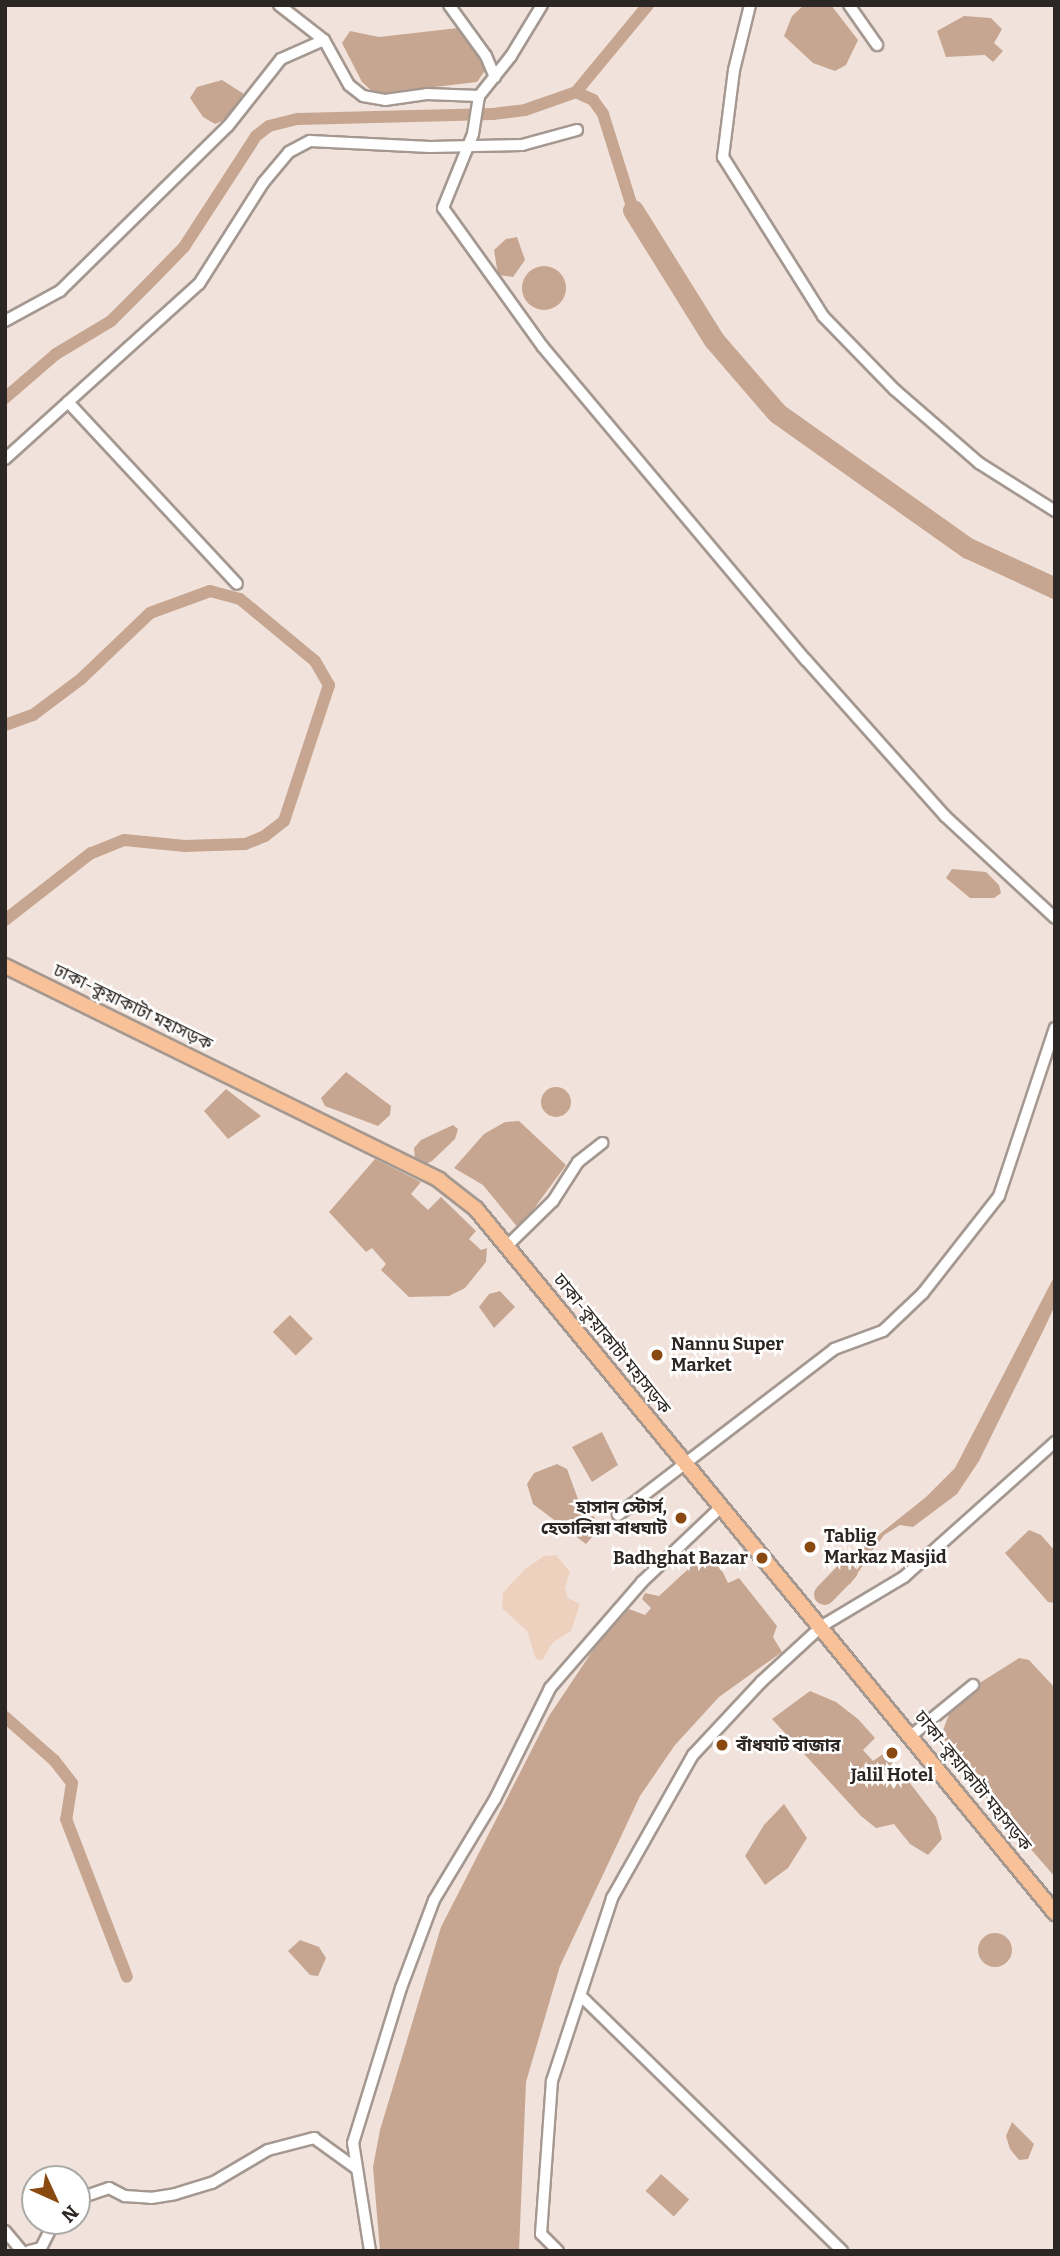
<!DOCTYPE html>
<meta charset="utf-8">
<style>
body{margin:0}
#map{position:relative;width:1060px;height:2256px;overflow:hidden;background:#f1e3db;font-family:Bitter,"Noto Sans Bengali",serif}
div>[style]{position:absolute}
.green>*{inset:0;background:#edd0bd}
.water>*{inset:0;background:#c7a691;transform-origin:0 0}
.round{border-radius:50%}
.canal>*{height:12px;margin:-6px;padding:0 6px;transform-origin:6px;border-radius:6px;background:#c7a691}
.river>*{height:21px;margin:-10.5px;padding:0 10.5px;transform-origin:10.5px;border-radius:10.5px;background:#c7a691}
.roads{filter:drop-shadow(2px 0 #a49890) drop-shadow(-2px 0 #a49890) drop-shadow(0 2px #a49890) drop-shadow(0 -2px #a49890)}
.minor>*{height:10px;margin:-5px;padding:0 5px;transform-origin:5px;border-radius:5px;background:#fff}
.major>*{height:14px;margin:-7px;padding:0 7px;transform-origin:7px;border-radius:7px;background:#f8c198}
.dots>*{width:19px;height:19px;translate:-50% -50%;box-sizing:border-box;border:4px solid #fff;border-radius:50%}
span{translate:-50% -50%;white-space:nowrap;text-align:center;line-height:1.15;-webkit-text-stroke:5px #fff;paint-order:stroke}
.street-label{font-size:18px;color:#2c2724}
.poi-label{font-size:18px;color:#2c2724;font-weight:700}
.left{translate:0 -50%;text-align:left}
.right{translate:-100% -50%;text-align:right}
.frame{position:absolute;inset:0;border:7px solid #2c2724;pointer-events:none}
.north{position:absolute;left:21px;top:2165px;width:70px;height:70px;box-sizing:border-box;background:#fff;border:2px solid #aba9a7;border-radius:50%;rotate:135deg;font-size:19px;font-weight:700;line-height:28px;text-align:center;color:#2c2724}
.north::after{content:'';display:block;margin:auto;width:24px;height:32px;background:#894911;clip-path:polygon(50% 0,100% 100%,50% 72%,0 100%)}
</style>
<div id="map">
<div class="green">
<i style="clip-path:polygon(556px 1555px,570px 1572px,565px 1588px,568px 1598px,580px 1604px,571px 1631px,553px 1642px,542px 1660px,536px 1659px,527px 1631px,502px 1608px,503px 1593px,524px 1570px,544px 1556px)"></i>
</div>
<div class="water">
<i style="clip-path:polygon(804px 5px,831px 5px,858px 40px,846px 65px,835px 71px,813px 63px,784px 36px,792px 16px)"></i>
<i style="clip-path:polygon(964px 16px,991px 18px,1002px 29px,994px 43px,1003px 51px,993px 62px,985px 55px,946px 57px,937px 31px)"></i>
<i style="clip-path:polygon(458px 28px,487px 68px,477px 82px,375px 94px,362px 82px,342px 43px,350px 31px,379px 37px)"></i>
<i style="clip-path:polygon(222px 80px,244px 94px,227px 119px,215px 124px,203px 117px,190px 98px,197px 87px)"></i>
<i style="clip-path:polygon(517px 237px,525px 260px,513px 277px,498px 275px,494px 250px,506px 239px)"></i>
<i class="round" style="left:522px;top:266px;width:44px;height:44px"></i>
<i style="clip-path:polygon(952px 869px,986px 872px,999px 885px,1001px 893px,994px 898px,970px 898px,946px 878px)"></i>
<i style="clip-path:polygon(346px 1072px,391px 1106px,390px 1115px,378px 1126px,325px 1106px,321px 1098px)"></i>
<i class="round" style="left:541px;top:1087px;width:30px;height:30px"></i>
<i style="clip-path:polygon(226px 1089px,261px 1116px,228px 1139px,204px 1111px)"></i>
<i style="clip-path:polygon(519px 1121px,566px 1165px,519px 1229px,483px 1185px,454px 1168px,484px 1134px,505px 1122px)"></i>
<i style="clip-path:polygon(453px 1125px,458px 1129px,455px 1139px,432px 1161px,426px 1164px,415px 1159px,414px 1148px,421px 1140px)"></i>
<i style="clip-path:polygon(375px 1159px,421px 1182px,411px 1194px,428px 1210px,441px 1197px,476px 1231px,469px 1239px,481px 1250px,487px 1248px,486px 1262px,465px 1288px,449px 1296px,409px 1297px,381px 1270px,386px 1264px,372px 1248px,366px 1252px,329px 1212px)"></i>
<i style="clip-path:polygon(1055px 1275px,1055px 1305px,1046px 1325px,979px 1461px,957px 1494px,913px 1527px,900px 1525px,884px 1535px,850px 1584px,829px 1591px,826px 1587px,846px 1561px,926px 1497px,955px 1468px)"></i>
<i style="clip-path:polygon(500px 1291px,515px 1307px,494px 1328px,479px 1307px,489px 1294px)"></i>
<i style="left:290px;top:1315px;width:33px;height:24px;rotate:46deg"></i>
<i style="clip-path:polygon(602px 1432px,618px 1465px,592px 1482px,572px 1447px)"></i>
<i style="clip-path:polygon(557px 1464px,567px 1469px,585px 1518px,594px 1516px,598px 1530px,586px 1544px,533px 1504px,527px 1484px,534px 1473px)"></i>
<i style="clip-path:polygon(1029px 1530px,1041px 1535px,1055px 1551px,1055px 1603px,1048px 1602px,1005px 1553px)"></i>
<i style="clip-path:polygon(698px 1560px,709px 1565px,717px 1560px,728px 1583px,739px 1578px,777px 1626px,773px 1637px,782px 1652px,719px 1697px,675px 1745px,640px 1796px,560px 1966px,526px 2082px,519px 2251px,380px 2251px,373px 2167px,380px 2130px,441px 1927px,549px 1716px,599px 1641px,629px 1609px,645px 1615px,651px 1608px,642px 1599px,645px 1593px,659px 1596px)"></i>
<i style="clip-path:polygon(1019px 1658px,1029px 1660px,1055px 1688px,1055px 1877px,952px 1758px,942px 1733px,951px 1709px,978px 1684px)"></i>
<i style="clip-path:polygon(810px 1691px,836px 1702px,858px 1719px,875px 1738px,863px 1750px,873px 1761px,886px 1752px,936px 1817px,942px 1839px,928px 1855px,910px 1844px,894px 1824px,876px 1828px,861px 1816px,772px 1719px)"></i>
<i style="clip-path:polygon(784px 1804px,807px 1838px,788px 1868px,765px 1885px,745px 1856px,764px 1825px)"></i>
<i class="round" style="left:978px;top:1933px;width:34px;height:34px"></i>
<i style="clip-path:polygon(300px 1940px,319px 1947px,326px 1958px,318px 1976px,310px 1975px,288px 1951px)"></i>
<i style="clip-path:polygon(1012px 2122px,1034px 2144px,1028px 2159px,1019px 2160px,1010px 2149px,1006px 2136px)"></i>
<i style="left:661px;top:2174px;width:38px;height:23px;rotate:42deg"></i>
</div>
<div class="canal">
<i style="left:576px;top:92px;width:113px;rotate:-50.4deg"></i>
<i style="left:5px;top:398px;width:67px;rotate:-40.8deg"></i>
<i style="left:56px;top:354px;width:64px;rotate:-31deg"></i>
<i style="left:111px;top:321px;width:48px;rotate:-45deg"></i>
<i style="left:145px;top:287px;width:56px;rotate:-45.7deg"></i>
<i style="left:184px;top:247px;width:132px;rotate:-57deg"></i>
<i style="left:256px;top:136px;width:16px;rotate:-38deg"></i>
<i style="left:269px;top:126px;width:30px;rotate:-14deg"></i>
<i style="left:298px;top:119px;width:195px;rotate:-1.5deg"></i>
<i style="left:493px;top:114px;width:32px;rotate:-7deg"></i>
<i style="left:525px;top:110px;width:54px;rotate:-19.4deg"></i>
<i style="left:576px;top:92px;width:19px;rotate:25deg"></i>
<i style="left:593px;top:100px;width:17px;rotate:54deg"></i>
<i style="left:603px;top:114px;width:101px;rotate:72.6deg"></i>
<i style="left:5px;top:725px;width:30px;rotate:-20deg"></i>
<i style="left:33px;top:715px;width:60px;rotate:-36.9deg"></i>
<i style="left:81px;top:679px;width:95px;rotate:-43.7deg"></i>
<i style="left:150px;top:613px;width:64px;rotate:-20.1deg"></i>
<i style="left:210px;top:591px;width:31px;rotate:15deg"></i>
<i style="left:240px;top:599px;width:97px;rotate:39.6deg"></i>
<i style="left:315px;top:661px;width:28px;rotate:60deg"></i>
<i style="left:329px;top:685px;width:143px;rotate:108.3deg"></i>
<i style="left:284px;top:821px;width:24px;rotate:142deg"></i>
<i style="left:265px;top:836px;width:22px;rotate:158deg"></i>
<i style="left:245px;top:844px;width:60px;rotate:178.1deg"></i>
<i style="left:185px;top:846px;width:61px;rotate:-174.4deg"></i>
<i style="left:124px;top:840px;width:35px;rotate:158deg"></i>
<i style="left:91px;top:853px;width:109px;rotate:142.1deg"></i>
<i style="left:5px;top:1717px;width:65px;rotate:41.3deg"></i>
<i style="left:54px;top:1760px;width:29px;rotate:52deg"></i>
<i style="left:72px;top:1783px;width:36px;rotate:99deg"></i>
<i style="left:66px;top:1819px;width:169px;rotate:68.9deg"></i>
</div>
<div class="river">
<i style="left:633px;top:210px;width:153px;rotate:58.1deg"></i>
<i style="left:714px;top:340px;width:96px;rotate:49.2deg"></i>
<i style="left:777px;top:413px;width:234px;rotate:35.3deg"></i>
<i style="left:968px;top:548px;width:96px;rotate:24.7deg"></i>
<i style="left:824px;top:1594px;width:33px;rotate:-46deg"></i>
</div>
<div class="roads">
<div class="minor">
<i style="left:279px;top:5px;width:57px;rotate:37.9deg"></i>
<i style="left:449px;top:5px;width:63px;rotate:54deg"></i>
<i style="left:486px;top:56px;width:23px;rotate:67deg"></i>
<i style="left:542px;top:5px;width:60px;rotate:121.3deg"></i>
<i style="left:511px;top:56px;width:51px;rotate:128.7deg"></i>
<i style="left:479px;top:96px;width:38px;rotate:99deg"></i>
<i style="left:473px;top:134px;width:80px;rotate:112.1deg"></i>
<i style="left:443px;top:208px;width:171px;rotate:54.3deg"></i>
<i style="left:543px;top:347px;width:409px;rotate:50deg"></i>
<i style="left:806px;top:660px;width:209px;rotate:48.3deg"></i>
<i style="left:945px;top:816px;width:150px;rotate:42.8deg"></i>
<i style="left:750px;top:5px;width:67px;rotate:103.8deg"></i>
<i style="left:734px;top:70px;width:88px;rotate:97.2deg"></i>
<i style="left:723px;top:157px;width:188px;rotate:57.8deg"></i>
<i style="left:823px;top:316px;width:103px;rotate:45.8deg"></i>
<i style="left:895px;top:390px;width:111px;rotate:41deg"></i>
<i style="left:979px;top:463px;width:90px;rotate:32.3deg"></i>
<i style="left:849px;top:5px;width:49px;rotate:55deg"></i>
<i style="left:5px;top:321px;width:63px;rotate:-28.6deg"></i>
<i style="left:60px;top:291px;width:235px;rotate:-44.5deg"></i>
<i style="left:228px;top:126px;width:85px;rotate:-51.7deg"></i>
<i style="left:281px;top:59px;width:47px;rotate:-23.8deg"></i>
<i style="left:324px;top:40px;width:51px;rotate:60.9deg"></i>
<i style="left:349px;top:85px;width:18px;rotate:38deg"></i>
<i style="left:363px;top:96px;width:22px;rotate:10deg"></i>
<i style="left:385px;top:100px;width:42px;rotate:-8.1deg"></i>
<i style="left:427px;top:94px;width:52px;rotate:2.2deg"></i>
<i style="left:68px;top:402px;width:248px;rotate:47.1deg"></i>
<i style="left:5px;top:459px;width:261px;rotate:-42.1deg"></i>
<i style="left:199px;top:284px;width:120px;rotate:-57.6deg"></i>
<i style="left:263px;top:183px;width:40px;rotate:-50deg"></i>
<i style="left:289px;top:152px;width:24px;rotate:-28deg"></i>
<i style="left:310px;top:141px;width:120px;rotate:2.9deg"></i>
<i style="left:430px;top:147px;width:92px;rotate:-1.2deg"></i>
<i style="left:522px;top:145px;width:57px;rotate:-15.3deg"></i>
<i style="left:508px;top:1245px;width:63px;rotate:-44.4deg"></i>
<i style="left:553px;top:1201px;width:46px;rotate:-57.3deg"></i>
<i style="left:578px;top:1162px;width:31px;rotate:-38deg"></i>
<i style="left:618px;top:1515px;width:272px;rotate:-37.5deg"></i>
<i style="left:834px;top:1349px;width:52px;rotate:-20.2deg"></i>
<i style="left:883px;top:1331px;width:55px;rotate:-43.5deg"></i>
<i style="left:923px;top:1293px;width:123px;rotate:-51.9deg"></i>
<i style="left:999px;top:1196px;width:177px;rotate:-71.6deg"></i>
<i style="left:912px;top:1735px;width:79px;rotate:-39.3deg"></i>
<i style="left:583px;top:1998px;width:362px;rotate:44.3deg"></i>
<i style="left:77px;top:2199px;width:34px;rotate:-19deg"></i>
<i style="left:109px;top:2188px;width:18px;rotate:27deg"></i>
<i style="left:125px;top:2196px;width:26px;rotate:4deg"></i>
<i style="left:151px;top:2198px;width:24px;rotate:-9deg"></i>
<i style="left:175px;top:2194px;width:39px;rotate:-17deg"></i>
<i style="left:212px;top:2183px;width:65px;rotate:-30.5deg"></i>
<i style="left:268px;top:2150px;width:48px;rotate:-14.6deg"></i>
<i style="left:314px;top:2138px;width:53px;rotate:35.8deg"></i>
<i style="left:5px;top:2231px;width:26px;rotate:50deg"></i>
<i style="left:29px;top:2251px;width:12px;rotate:-14deg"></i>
<i style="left:41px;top:2248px;width:30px;rotate:-63deg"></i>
<i style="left:370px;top:2251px;width:109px;rotate:-98.9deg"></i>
<i style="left:353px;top:2143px;width:162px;rotate:-72.8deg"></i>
<i style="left:401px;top:1988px;width:94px;rotate:-69.4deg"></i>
<i style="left:434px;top:1900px;width:118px;rotate:-58.9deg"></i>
<i style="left:495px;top:1799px;width:124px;rotate:-63.6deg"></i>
<i style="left:550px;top:1688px;width:140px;rotate:-49deg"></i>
<i style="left:642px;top:1582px;width:108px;rotate:-43.5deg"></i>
<i style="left:558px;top:2251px;width:24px;rotate:-135deg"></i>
<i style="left:541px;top:2234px;width:153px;rotate:-85.9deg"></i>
<i style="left:552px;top:2081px;width:193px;rotate:-71.8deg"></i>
<i style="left:612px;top:1898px;width:164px;rotate:-60.5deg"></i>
<i style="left:693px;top:1755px;width:100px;rotate:-47deg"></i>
<i style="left:761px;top:1682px;width:83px;rotate:-42.6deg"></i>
<i style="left:822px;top:1626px;width:96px;rotate:-30.9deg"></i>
<i style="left:904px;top:1577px;width:203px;rotate:-41.8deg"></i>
</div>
<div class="major">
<i style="left:5px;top:966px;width:484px;rotate:26.2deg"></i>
<i style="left:439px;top:1180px;width:47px;rotate:38.1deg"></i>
<i style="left:476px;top:1209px;width:912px;rotate:50.56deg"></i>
</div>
</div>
<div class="dots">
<i style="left:657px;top:1355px;background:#894911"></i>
<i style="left:681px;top:1518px;background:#894911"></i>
<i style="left:810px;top:1547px;background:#894911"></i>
<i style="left:762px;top:1558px;background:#894911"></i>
<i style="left:722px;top:1745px;background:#894911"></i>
<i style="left:892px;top:1753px;background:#894911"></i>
</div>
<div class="street-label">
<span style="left:133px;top:1007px;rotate:26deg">ঢাকা-কুয়াকাটা মহাসড়ক</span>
<span style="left:612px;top:1344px;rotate:51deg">ঢাকা-কুয়াকাটা মহাসড়ক</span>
<span style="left:973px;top:1781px;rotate:51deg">ঢাকা-কুয়াকাটা মহাসড়ক</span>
</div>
<div class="poi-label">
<span class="left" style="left:671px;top:1355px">Nannu Super<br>Market</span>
<span class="right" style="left:667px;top:1518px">হাসান স্টোর্স,<br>হেতালিয়া বাধঘাট</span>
<span class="left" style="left:824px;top:1547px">Tablig<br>Markaz Masjid</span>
<span class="right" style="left:748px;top:1558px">Badhghat Bazar</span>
<span class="left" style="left:736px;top:1745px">বাঁধঘাট বাজার</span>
<span style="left:892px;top:1775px">Jalil Hotel</span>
</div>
<div class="frame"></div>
<div class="north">N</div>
</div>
